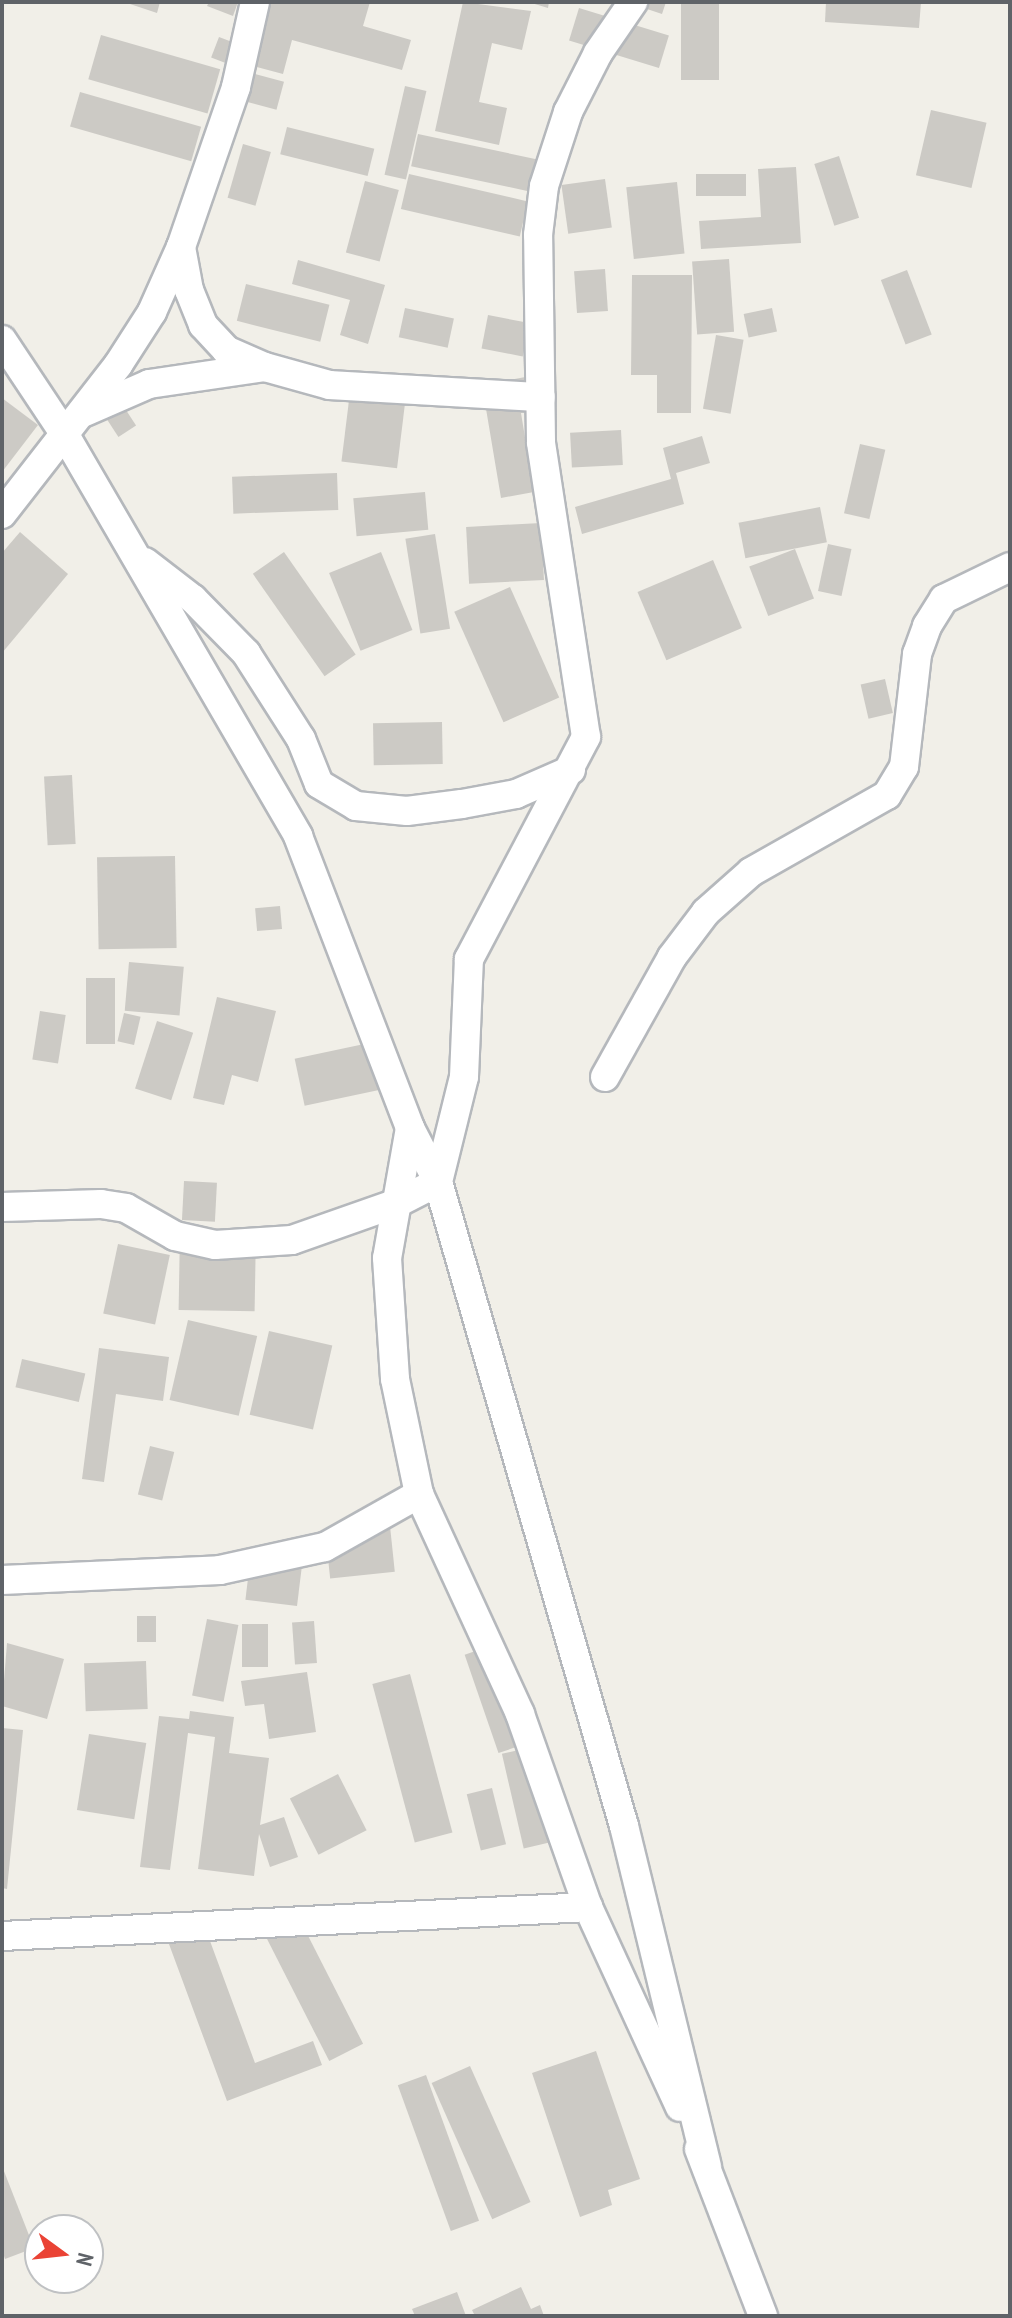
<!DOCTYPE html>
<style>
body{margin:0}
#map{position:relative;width:1012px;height:2318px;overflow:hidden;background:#f1efe8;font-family:"PT Sans Narrow",sans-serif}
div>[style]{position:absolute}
.building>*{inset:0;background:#cccac5;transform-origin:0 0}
.roads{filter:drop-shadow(2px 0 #b5b8bc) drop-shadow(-2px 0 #b5b8bc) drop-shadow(0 2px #b5b8bc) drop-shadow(0 -2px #b5b8bc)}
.street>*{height:28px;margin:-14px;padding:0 14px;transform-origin:14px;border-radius:14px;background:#fff}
span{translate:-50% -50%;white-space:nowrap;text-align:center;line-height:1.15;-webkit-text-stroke:7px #fff;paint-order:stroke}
.frame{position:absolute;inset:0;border:4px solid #5f6368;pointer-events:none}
.north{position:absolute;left:24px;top:2214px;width:80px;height:80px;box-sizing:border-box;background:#fff;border:2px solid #bfc1c3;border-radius:50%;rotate:105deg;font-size:22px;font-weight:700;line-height:32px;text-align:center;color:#5f6368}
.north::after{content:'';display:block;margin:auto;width:28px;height:36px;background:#ea4335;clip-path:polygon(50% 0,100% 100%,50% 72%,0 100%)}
</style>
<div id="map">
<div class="building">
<i style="clip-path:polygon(124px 2px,160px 2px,157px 13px)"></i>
<i style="clip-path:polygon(209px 2px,238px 2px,233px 16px,207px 6px)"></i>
<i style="clip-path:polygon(243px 2px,370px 2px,363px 26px,411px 40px,402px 70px,292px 40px,283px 74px,253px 66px)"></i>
<i style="clip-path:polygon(463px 2px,531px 11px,522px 50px,492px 43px,479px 102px,507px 108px,499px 145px,435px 131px)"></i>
<i style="clip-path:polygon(528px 2px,549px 2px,548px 8px)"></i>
<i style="clip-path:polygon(626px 2px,666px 2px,662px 14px)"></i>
<i style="left:681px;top:2px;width:38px;height:78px"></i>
<i style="clip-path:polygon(826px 2px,921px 2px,919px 28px,825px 22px)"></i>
<i style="left:579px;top:8px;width:94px;height:34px;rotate:17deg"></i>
<i style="left:101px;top:35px;width:124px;height:46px;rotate:16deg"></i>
<i style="left:219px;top:37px;width:26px;height:22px;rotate:21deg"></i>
<i style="left:255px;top:74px;width:30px;height:29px;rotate:15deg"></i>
<i style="left:405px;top:86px;width:22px;height:91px;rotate:13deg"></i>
<i style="left:80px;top:92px;width:126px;height:36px;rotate:16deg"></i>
<i style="left:931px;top:110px;width:57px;height:67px;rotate:13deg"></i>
<i style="left:287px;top:127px;width:90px;height:28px;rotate:14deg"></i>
<i style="left:418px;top:134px;width:121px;height:33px;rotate:12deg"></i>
<i style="left:243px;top:144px;width:29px;height:56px;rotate:16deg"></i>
<i style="left:839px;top:156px;width:65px;height:26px;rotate:72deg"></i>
<i style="clip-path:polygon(796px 167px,801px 243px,701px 249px,699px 221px,761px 217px,758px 169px)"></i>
<i style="left:409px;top:174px;width:122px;height:36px;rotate:13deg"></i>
<i style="left:696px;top:174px;width:50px;height:22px"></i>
<i style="left:605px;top:179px;width:49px;height:44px;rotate:82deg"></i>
<i style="left:365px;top:181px;width:35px;height:74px;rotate:15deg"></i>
<i style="left:677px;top:182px;width:72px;height:51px;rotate:84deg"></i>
<i style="left:729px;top:259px;width:73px;height:37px;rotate:86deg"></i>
<i style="clip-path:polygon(298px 260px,385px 285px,368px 344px,340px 335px,350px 300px,292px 284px)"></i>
<i style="left:605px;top:269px;width:42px;height:31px;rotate:86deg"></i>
<i style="left:907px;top:270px;width:69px;height:28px;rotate:69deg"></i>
<i style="clip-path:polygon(632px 275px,692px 275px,691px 413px,657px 413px,657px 375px,631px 375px)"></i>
<i style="left:246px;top:284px;width:86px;height:38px;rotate:14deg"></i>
<i style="left:405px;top:308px;width:50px;height:30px;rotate:12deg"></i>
<i style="left:772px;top:308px;width:24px;height:29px;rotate:78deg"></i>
<i style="left:488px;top:315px;width:42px;height:34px;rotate:11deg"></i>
<i style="left:716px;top:335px;width:28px;height:75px;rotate:10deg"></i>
<i style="clip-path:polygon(536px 375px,541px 409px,521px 413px,534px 492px,501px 498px,482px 385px)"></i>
<i style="left:111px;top:387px;width:46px;height:21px;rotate:57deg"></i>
<i style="left:350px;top:392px;width:56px;height:70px;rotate:7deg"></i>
<i style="clip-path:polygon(2px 398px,38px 425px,2px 472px)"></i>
<i style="left:621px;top:430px;width:35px;height:51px;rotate:87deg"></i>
<i style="clip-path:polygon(702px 436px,710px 463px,676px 473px,684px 504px,582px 534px,575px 507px,671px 479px,663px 448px)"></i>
<i style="left:860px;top:444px;width:26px;height:71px;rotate:13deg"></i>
<i style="left:337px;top:473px;width:37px;height:105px;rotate:88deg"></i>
<i style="left:425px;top:492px;width:38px;height:72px;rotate:85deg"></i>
<i style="left:820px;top:507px;width:36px;height:83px;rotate:79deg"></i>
<i style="left:541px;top:523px;width:57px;height:75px;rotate:87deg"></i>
<i style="clip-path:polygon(20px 532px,68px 574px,2px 653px,2px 553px)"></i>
<i style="left:435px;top:534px;width:96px;height:30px;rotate:81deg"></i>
<i style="left:828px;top:544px;width:24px;height:48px;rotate:12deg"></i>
<i style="left:795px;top:549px;width:53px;height:49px;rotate:69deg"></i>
<i style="left:284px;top:552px;width:125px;height:38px;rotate:55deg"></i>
<i style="left:381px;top:552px;width:84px;height:56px;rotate:68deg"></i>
<i style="left:713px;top:560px;width:74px;height:82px;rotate:67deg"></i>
<i style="left:510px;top:587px;width:121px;height:61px;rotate:66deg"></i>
<i style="left:885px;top:679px;width:35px;height:25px;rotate:77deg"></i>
<i style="left:442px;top:722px;width:42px;height:69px;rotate:89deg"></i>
<i style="left:72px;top:775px;width:69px;height:28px;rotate:87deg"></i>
<i style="left:175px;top:856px;width:92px;height:78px;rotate:89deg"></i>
<i style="left:280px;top:906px;width:23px;height:25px;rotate:85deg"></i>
<i style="left:129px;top:962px;width:55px;height:49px;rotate:5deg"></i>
<i style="left:86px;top:978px;width:29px;height:66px"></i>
<i style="clip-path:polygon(217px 997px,276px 1011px,258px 1082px,232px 1075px,224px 1105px,193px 1098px)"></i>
<i style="left:40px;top:1011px;width:26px;height:49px;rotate:9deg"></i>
<i style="left:124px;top:1013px;width:17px;height:29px;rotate:13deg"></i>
<i style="left:157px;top:1021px;width:38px;height:71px;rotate:18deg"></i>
<i style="left:369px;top:1043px;width:48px;height:76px;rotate:78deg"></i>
<i style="left:184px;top:1181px;width:33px;height:39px;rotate:3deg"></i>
<i style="left:180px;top:1230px;width:76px;height:80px;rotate:1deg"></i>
<i style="left:118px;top:1244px;width:53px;height:71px;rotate:12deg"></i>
<i style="left:188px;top:1320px;width:71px;height:82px;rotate:13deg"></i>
<i style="left:269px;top:1331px;width:65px;height:86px;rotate:13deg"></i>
<i style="clip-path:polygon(99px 1348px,169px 1357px,163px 1401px,116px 1394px,104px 1482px,82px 1479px)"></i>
<i style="left:22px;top:1359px;width:65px;height:29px;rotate:13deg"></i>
<i style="left:150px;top:1446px;width:25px;height:50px;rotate:14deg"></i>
<i style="left:390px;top:1526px;width:46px;height:65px;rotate:84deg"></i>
<i style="left:251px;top:1554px;width:52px;height:46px;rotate:7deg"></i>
<i style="left:137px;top:1616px;width:19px;height:26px"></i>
<i style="left:207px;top:1619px;width:32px;height:78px;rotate:11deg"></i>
<i style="left:314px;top:1621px;width:42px;height:22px;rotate:86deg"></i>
<i style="left:242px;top:1624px;width:26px;height:43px"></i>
<i style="clip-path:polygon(7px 1643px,64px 1659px,47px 1719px,2px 1706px)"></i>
<i style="left:493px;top:1645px;width:104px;height:30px;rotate:71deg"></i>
<i style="left:146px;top:1661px;width:48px;height:62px;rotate:88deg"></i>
<i style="clip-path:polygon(307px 1672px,316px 1732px,269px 1739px,264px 1704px,245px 1706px,241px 1681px)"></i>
<i style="left:410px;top:1674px;width:164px;height:39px;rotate:75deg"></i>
<i style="clip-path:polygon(190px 1711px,234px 1717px,229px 1753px,269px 1758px,260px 1825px,284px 1817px,298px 1857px,270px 1867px,259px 1834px,254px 1876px,198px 1869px,215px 1737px,188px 1733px,170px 1870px,140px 1867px,159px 1716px,189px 1719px)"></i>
<i style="clip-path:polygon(2px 1728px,23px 1730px,7px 1889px,2px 1888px)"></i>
<i style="left:89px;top:1734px;width:58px;height:77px;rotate:9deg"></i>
<i style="left:536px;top:1746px;width:97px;height:35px;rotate:77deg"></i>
<i style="left:338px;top:1774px;width:63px;height:54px;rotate:63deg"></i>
<i style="left:492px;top:1788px;width:58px;height:26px;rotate:76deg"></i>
<i style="left:300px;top:1920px;width:139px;height:38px;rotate:63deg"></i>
<i style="clip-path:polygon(203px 1922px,255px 2063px,313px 2041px,322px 2065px,227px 2101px,166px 1936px)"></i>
<i style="clip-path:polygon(596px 2051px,640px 2179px,608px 2190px,612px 2205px,580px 2217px,532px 2073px)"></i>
<i style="left:470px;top:2066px;width:149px;height:42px;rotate:66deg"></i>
<i style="left:426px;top:2075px;width:155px;height:30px;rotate:70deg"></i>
<i style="clip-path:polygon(2px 2166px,34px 2248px,5px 2259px,2px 2250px)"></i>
<i style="clip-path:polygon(521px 2287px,531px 2309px,540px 2305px,544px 2316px,475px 2316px,472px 2310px)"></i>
<i style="clip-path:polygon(457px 2292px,466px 2316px,415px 2316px,412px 2309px)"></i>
</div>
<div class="roads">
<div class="street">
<i style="left:181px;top:247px;width:44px;rotate:79.5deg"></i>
<i style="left:189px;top:290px;width:38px;rotate:68deg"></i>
<i style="left:203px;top:325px;width:34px;rotate:47deg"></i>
<i style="left:226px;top:350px;width:43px;rotate:23.6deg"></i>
<i style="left:265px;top:367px;width:67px;rotate:15.5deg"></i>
<i style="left:330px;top:385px;width:211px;rotate:3.3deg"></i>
<i style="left:2px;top:340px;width:114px;rotate:56.4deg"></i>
<i style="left:65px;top:435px;width:464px;rotate:59.8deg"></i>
<i style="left:298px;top:836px;width:313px;rotate:69deg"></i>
<i style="left:410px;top:1128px;width:61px;rotate:62.6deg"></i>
<i style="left:438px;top:1182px;width:670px;rotate:73.89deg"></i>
<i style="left:624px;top:1826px;width:350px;rotate:76.3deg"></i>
<i style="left:85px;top:412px;width:70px;rotate:-23.6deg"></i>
<i style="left:149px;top:384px;width:116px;rotate:-8.4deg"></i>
<i style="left:2px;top:514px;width:189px;rotate:-52.1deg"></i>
<i style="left:118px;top:365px;width:63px;rotate:-57.3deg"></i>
<i style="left:152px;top:312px;width:71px;rotate:-66deg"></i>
<i style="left:181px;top:247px;width:169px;rotate:-71deg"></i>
<i style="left:236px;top:87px;width:87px;rotate:-77.4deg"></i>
<i style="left:145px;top:562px;width:61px;rotate:37.6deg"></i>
<i style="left:193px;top:599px;width:76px;rotate:45.5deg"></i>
<i style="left:246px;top:653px;width:102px;rotate:57.4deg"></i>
<i style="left:301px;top:739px;width:48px;rotate:68.2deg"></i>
<i style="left:319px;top:784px;width:43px;rotate:30.7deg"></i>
<i style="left:356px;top:806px;width:51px;rotate:5.6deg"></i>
<i style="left:407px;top:811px;width:55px;rotate:-7.3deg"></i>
<i style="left:462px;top:804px;width:55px;rotate:-10.5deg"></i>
<i style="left:516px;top:794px;width:60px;rotate:-23.6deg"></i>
<i style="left:605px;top:1077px;width:137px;rotate:-60.8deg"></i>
<i style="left:672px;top:957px;width:56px;rotate:-52.9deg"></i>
<i style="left:706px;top:912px;width:60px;rotate:-41.6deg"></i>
<i style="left:751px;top:872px;width:156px;rotate:-29.5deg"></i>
<i style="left:887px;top:795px;width:33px;rotate:-59deg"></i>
<i style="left:904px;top:767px;width:114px;rotate:-83.4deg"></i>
<i style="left:917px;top:654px;width:30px;rotate:-70deg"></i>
<i style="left:927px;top:626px;width:32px;rotate:-58deg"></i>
<i style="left:944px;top:599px;width:73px;rotate:-25.9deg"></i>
<i style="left:410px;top:1128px;width:132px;rotate:100deg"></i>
<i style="left:387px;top:1258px;width:121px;rotate:86.2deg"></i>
<i style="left:395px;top:1379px;width:117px;rotate:78.2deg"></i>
<i style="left:419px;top:1494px;width:242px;rotate:65.3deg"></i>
<i style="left:520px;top:1714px;width:205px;rotate:70.6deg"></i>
<i style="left:588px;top:1907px;width:220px;rotate:65.3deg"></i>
<i style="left:2px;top:1207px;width:99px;rotate:-1.7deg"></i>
<i style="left:101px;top:1204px;width:25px;rotate:9deg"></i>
<i style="left:126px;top:1208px;width:56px;rotate:29.7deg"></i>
<i style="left:175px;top:1236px;width:41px;rotate:12.7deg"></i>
<i style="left:215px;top:1245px;width:77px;rotate:-3.7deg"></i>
<i style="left:292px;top:1240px;width:111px;rotate:-19.4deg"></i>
<i style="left:397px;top:1203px;width:46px;rotate:-27.1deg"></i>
<i style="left:438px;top:1182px;width:108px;rotate:-76.1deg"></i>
<i style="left:464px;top:1077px;width:118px;rotate:-87.6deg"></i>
<i style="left:469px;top:959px;width:251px;rotate:-62.2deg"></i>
<i style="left:586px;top:737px;width:298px;rotate:-98.7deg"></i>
<i style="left:541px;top:442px;width:207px;rotate:-90.8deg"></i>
<i style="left:538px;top:235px;width:49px;rotate:-83deg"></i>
<i style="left:544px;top:186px;width:78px;rotate:-72deg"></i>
<i style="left:568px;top:112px;width:66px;rotate:-63deg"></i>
<i style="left:598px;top:53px;width:62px;rotate:-55.5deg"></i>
<i style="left:2px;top:1580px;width:218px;rotate:-2.6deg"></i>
<i style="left:220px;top:1570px;width:107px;rotate:-12.4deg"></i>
<i style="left:325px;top:1547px;width:108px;rotate:-29.4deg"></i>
<i style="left:2px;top:1936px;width:587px;rotate:-2.83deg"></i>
<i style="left:699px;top:2149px;width:179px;rotate:69deg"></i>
</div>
</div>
<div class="frame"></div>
<div class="north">N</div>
</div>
